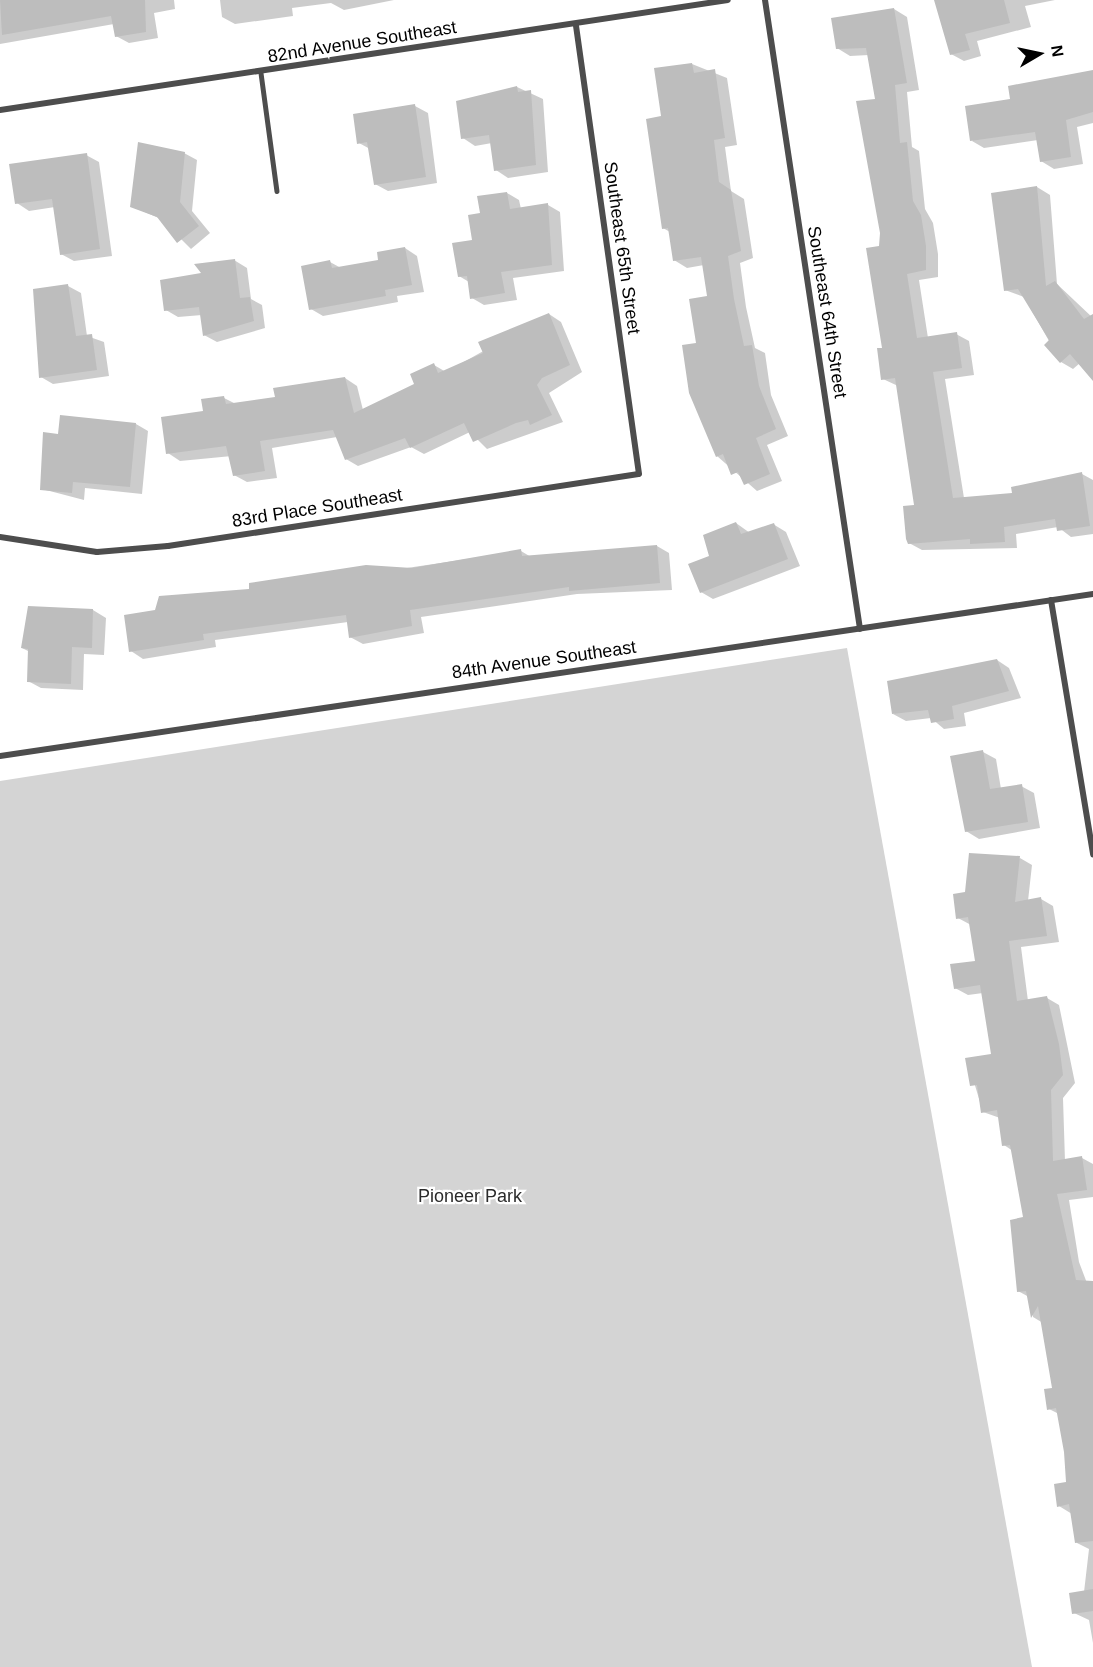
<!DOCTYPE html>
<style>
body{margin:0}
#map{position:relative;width:1093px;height:1667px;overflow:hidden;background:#fff;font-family:Arial,sans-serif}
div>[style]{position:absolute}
.green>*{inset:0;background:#d4d4d4}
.shadow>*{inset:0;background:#0003}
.building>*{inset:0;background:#bdbdbd}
.lane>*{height:4.5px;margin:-2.25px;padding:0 2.25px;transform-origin:2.25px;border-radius:2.25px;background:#4d4d4d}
.street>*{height:6px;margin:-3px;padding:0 3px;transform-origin:3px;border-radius:3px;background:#4d4d4d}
span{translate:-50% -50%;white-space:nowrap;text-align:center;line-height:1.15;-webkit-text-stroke:4.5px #fff;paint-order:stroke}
.street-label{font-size:18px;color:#000}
.park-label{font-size:18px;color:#2b2b2b}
.north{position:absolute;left:1009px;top:24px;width:60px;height:60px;-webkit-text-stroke:4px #fff;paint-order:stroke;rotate:81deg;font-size:16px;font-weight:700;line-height:24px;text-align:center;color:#000}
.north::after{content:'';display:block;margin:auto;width:21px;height:27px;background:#000;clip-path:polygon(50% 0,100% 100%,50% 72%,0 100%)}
</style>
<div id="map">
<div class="green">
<i style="clip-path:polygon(847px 648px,1032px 1667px,0 1667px,0 781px)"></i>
</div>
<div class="shadow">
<i style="clip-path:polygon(0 0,174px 0,175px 9px,154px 13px,158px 38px,129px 43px,116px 36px,114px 24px,0 44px)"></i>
<i style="clip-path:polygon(220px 0,394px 0,344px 10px,331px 3px,292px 8px,293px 16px,235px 24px,222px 17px)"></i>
<i style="clip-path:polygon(936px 0,1055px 0,1025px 6px,1031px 27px,977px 41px,981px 56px,964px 61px,951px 54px)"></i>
<i style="clip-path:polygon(894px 9px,907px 17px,919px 90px,907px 92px,912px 147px,919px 151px,925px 209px,933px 223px,938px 254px,938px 277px,919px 280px,928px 338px,956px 334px,969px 341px,974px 375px,945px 379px,964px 498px,1014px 495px,1082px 474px,1093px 480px,1093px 534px,1071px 537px,1058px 527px,1016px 534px,1017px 548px,922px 550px,909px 543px,915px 506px,898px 386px,883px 379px,882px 233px,858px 102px,877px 100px,869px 55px,850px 56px,837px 48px)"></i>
<i style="clip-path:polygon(692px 64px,727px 78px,737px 145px,725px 147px,731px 191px,744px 199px,753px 258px,740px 263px,746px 307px,755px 348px,765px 353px,771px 395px,788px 436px,767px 445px,782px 481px,757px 491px,717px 456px,698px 344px,709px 297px,704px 265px,687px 268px,674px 260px,670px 232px,663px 228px,663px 118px)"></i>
<i style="clip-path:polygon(1093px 71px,1093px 123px,1077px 127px,1083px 164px,1054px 169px,1041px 161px,1038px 140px,984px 148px,972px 141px,1012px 100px)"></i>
<i style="clip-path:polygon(517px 87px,543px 99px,548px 172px,508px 178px,496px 170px,492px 143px,475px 146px,463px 138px)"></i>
<i style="clip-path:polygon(415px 106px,428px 113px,437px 183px,388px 191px,375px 184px,370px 149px,359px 143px)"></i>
<i style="clip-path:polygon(184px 153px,197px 160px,192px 211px,210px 233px,191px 249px,161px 219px,131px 206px)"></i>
<i style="clip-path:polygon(86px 155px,99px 162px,112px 256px,74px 261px,61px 254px,55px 207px,29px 211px,17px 203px)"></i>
<i style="clip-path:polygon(1037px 187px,1050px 195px,1057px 284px,1093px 318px,1093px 377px,1080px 363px,1073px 369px,1061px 362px,1024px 297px,1005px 290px)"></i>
<i style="clip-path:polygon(507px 193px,519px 200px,521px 209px,548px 205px,560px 212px,564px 271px,513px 278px,517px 300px,484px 305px,472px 298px,469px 282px,459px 276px,482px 214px)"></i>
<i style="clip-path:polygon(405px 248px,417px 256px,424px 292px,397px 296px,398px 302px,323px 316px,311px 309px,330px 262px,341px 268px,380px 261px)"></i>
<i style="clip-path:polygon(234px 260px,247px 268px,251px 299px,262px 305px,265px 328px,217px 342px,204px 335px,202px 315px,178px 317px,166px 310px,203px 274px)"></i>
<i style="clip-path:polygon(68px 286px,81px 293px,87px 336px,104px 342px,109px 376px,53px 384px,41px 377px)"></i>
<i style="clip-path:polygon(549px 314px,561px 322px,582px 372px,549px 393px,563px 422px,487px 449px,470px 432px,424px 454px,411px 447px,358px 466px,346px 459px,337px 437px,272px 448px,277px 478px,247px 482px,234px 475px,232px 456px,180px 461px,168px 453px,224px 398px,236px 404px,276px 398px,345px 378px,357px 386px,363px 410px,416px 385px,434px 365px,446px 372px)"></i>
<i style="clip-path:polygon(136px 424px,148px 431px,142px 494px,85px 488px,84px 500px,42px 489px,60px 436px)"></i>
<i style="clip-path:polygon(736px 523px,750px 533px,773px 524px,786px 532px,800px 566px,713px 599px,701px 592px,711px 557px)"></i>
<i style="clip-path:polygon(657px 546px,669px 553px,672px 590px,577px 594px,421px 617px,424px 633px,363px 644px,350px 637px,348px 622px,215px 640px,216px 647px,143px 659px,131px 651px,251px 591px,521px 551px,531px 557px)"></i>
<i style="clip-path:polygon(29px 608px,93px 610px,106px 618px,104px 655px,84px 654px,83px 690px,41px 688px,28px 681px,30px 652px,22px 648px)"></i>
<i style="clip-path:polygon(997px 660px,1009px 668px,1021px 698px,964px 713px,966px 726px,944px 729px,931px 718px,906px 721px,893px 714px)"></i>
<i style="clip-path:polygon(983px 752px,996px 759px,1001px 789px,1021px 786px,1034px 793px,1040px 828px,979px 839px,966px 831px)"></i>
<i style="clip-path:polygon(1020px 858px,1032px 865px,1028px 901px,1041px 899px,1053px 906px,1059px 942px,1021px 947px,1028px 1001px,1047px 998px,1059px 1005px,1075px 1083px,1063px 1098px,1065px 1161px,1082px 1158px,1093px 1164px,1093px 1197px,1069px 1200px,1079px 1262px,1093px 1299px,1093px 1643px,1089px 1620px,1074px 1613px,1084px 1592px,1089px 1549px,1077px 1543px,1072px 1514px,1059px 1506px,1067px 1483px,1065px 1452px,1059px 1414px,1049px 1409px,1054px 1389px,1043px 1323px,1033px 1317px,1029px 1297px,1018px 1291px,1025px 1219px,1013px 1151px,1004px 1145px,1000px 1118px,983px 1112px,967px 1059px,993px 1055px,983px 993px,968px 995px,955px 988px,977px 963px,971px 925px,958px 918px,966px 894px)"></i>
</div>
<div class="building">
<i style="clip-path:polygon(0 0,145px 0,146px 32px,115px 37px,111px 16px,2px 35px)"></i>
<i style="clip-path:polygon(934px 0,1004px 0,1010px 23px,965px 34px,970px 50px,950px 55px)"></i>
<i style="clip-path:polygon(894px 8px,907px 83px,895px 85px,900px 143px,907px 142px,913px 201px,921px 215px,926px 246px,926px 270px,907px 274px,917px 338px,957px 332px,962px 368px,933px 372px,953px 498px,1012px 493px,1011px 487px,1082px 472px,1090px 526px,1057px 531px,1055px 519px,1004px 527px,1005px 542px,970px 544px,970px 539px,908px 544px,906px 539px,903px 506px,914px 505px,895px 378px,881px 380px,877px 348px,882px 348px,866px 248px,879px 246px,880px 233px,856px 101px,875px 99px,866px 48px,836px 49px,831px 18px)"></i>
<i style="clip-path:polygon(692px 63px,694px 73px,715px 69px,725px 138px,714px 140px,719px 182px,731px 190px,741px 251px,728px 256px,734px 299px,744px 346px,752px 345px,759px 386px,776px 429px,756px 438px,770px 474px,744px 485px,738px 472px,731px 475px,723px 454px,716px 457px,689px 393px,682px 345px,696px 343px,689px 299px,707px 296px,701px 257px,673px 261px,668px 228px,662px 229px,646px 119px,661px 116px,654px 68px)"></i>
<i style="clip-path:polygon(1093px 70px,1093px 112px,1066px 120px,1071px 157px,1040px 162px,1035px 132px,970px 141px,965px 106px,1010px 99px,1008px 86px)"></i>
<i style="clip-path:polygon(517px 86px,518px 92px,531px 90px,536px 165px,494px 171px,489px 135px,461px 139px,456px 101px)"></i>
<i style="clip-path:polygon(415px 104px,426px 177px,374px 185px,367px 142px,357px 144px,353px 114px)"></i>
<i style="clip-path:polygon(138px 142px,185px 152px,180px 202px,199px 226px,177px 243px,157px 217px,130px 207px)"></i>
<i style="clip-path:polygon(87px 153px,100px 249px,60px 255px,52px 199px,15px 204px,9px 164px)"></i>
<i style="clip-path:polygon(1037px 186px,1046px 286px,1055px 281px,1084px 319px,1093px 314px,1093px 381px,1070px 354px,1060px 363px,1044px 345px,1049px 340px,1018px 289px,1004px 291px,991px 193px)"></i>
<i style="clip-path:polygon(507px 192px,510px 209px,548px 203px,552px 265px,501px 272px,505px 293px,470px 299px,467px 276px,458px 277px,452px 243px,472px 240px,468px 215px,480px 213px,477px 196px)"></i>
<i style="clip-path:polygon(405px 247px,412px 285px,385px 290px,386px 296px,309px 310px,301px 266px,330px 260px,332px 268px,378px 260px,377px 252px)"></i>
<i style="clip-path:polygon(235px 259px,240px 298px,250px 297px,254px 321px,203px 336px,199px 307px,164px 311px,160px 280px,201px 273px,194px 264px)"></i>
<i style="clip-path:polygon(68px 284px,76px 336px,92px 334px,97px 370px,39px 378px,33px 289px)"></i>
<i style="clip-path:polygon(549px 313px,570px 365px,542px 378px,537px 385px,552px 415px,530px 425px,528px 420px,516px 423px,473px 442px,464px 423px,410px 448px,405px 438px,345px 460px,333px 430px,260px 441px,265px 471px,233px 476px,226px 446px,166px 454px,161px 417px,203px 411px,201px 399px,224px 396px,226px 404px,275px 397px,273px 388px,345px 377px,354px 413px,414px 384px,410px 374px,434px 363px,438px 373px,483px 353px,478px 342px)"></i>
<i style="clip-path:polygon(60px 415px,136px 423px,130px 487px,73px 482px,72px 493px,40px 490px,43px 432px,58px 434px)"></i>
<i style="clip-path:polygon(736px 522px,741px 534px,774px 523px,788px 559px,700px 593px,688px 564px,709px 556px,703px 535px)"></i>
<i style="clip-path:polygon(657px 545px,660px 583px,569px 591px,569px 587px,410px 610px,412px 626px,349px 638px,346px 615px,203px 634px,204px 640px,129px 652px,124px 615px,155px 610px,159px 596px,249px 589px,249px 583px,366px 565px,412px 568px,521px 549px,522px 556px)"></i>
<i style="clip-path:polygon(28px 606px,93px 609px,92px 648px,72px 647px,71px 684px,27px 682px,28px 649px,21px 648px)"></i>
<i style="clip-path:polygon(997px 659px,1009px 691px,952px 706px,954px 719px,931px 723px,928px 710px,892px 714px,887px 681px)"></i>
<i style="clip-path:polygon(983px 750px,990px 789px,1022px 784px,1028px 822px,965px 832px,950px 756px)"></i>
<i style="clip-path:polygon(969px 853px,1020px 856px,1015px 902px,1041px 897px,1047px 936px,1009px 941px,1017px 1001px,1047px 996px,1059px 1044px,1063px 1075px,1051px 1090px,1053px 1161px,1082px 1156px,1087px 1190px,1057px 1194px,1076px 1280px,1093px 1281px,1093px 1541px,1075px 1543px,1069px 1504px,1057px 1507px,1054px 1484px,1066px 1482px,1064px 1452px,1056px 1408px,1047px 1410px,1044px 1389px,1052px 1388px,1038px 1306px,1031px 1318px,1026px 1291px,1017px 1292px,1010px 1220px,1023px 1217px,1010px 1145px,1002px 1146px,997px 1110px,981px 1113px,977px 1085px,970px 1086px,965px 1058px,991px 1054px,980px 985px,954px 989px,950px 964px,975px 961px,968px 917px,956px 919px,953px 894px,965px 892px)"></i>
<i style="clip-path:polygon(1093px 1589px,1093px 1611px,1072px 1614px,1069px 1593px)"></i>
</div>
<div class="lane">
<i style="left:261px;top:73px;width:119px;rotate:82.3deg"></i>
</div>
<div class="street">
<i style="left:765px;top:0;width:636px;rotate:81.41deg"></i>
<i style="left:0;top:110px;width:736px;rotate:-8.59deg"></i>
<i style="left:0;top:537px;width:98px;rotate:8.8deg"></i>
<i style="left:97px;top:552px;width:71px;rotate:-4.8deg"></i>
<i style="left:168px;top:546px;width:476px;rotate:-8.7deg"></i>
<i style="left:639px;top:474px;width:453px;rotate:-98deg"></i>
<i style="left:1051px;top:600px;width:258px;rotate:80.6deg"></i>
<i style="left:0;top:756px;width:1105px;rotate:-8.43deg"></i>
</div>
<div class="street-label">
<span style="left:362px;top:42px;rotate:-9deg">82nd Avenue Southeast</span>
<span style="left:622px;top:248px;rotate:82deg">Southeast 65th Street</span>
<span style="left:827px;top:312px;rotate:81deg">Southeast 64th Street</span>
<span style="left:317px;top:508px;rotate:-9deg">83rd Place Southeast</span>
<span style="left:544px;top:660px;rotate:-8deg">84th Avenue Southeast</span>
</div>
<div class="park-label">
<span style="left:470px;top:1196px">Pioneer Park</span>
</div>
<div class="north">N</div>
</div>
